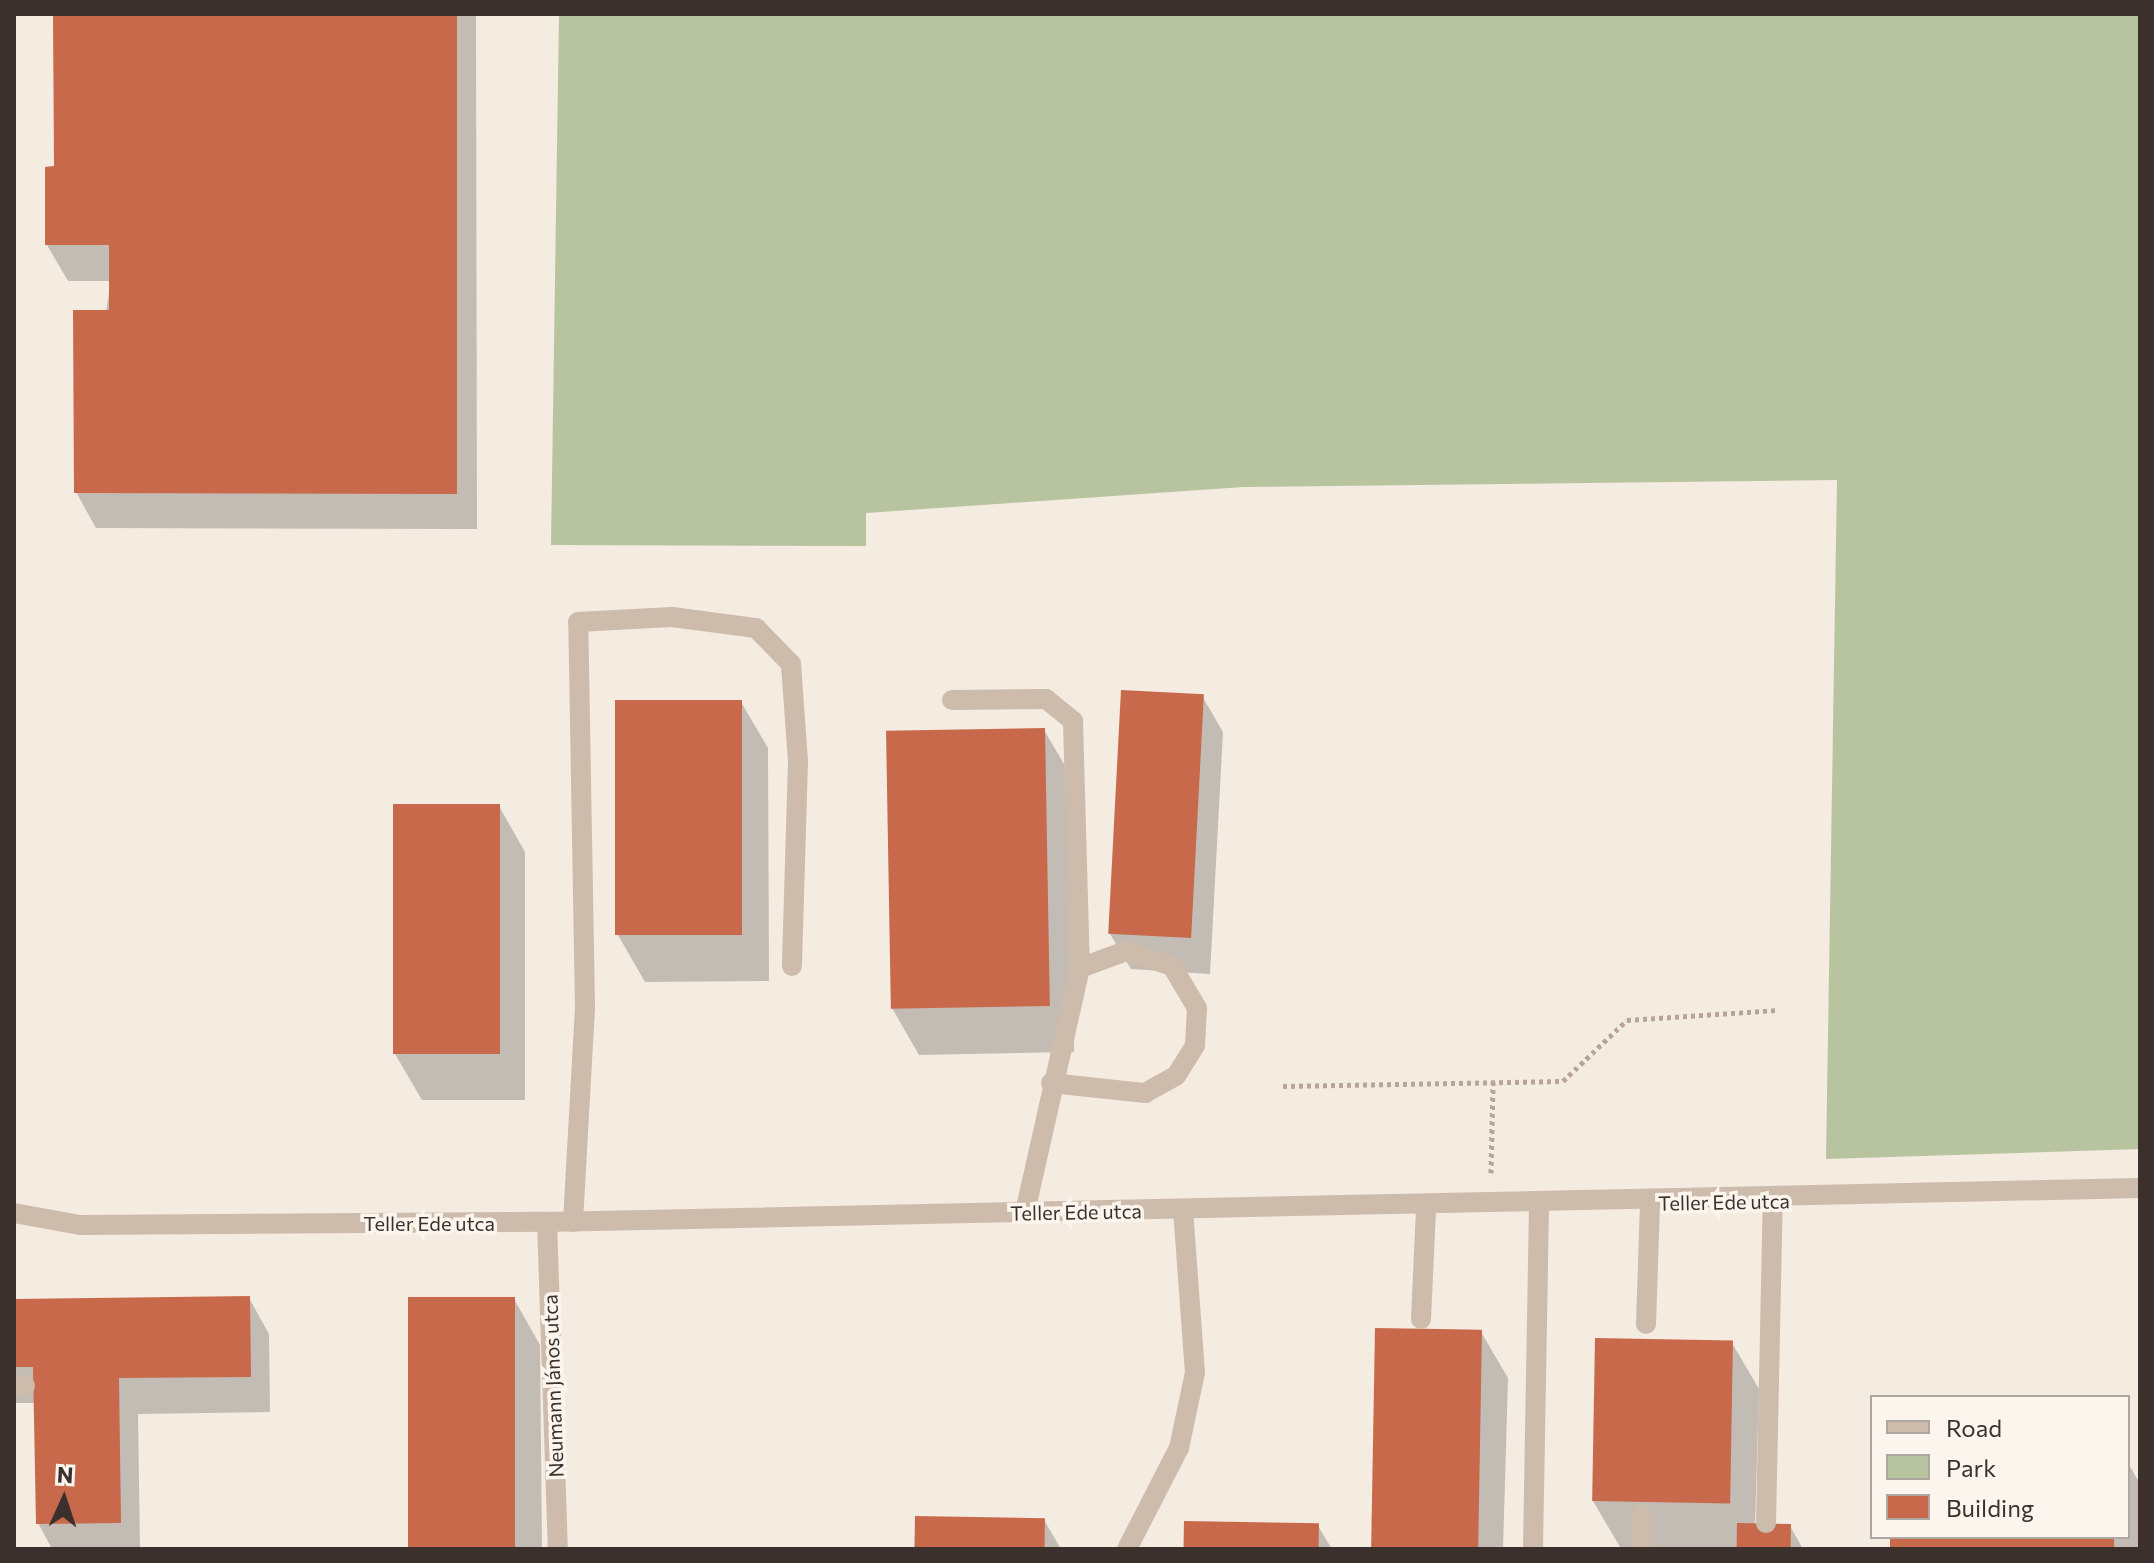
<!DOCTYPE html>
<meta charset="utf-8">
<style>
body{margin:0}
#map{position:relative;width:2154px;height:1563px;overflow:hidden;background:#f4ebe1;font-family:Commissioner,sans-serif}
div>[style]{position:absolute}
.green>*{inset:0;background:#b8c4a0}
.shadow>*{inset:0;background:#0003}
.building>*{inset:0;background:#c8694b;transform-origin:0 0}
.path>*{height:5px;margin-top:-2.5px;transform-origin:0;background:repeating-linear-gradient(90deg,#b9a596 0 4px,transparent 0 8px)}
.service>*{height:20px;margin:-10px;padding:0 10px;transform-origin:10px;border-radius:10px;background:#cdbbac}
.minor>*{height:20px;margin:-10px;padding:0 10px;transform-origin:10px;border-radius:10px;background:#cdbbac}
span{translate:-50% -50%;white-space:nowrap;text-align:center;line-height:1.15;-webkit-text-stroke:7px #fbf5ee;paint-order:stroke}
.street-label{font-size:20px;color:#3b302b}
.frame{position:absolute;inset:0;border:16px solid #3b302b;pointer-events:none}
.legend{position:absolute;left:1870px;top:1395px;width:260px;height:144px;box-sizing:border-box;background:#fbf5ee;border:2px solid #aea6a0;margin:0;padding:10px 14px;list-style:none;font-size:24px;color:#3b302b}
.legend li{display:flex;align-items:center;gap:16px;height:40px}
.legend b{width:40px;border:2px solid #aea6a0}
.north{position:absolute;left:24px;top:1459px;width:80px;height:80px;-webkit-text-stroke:6px #fbf5ee;paint-order:stroke;rotate:3deg;font-size:22px;font-weight:700;line-height:32px;text-align:center;color:#3b302b}
.north::after{content:'';display:block;margin:auto;width:28px;height:36px;background:#3b302b;clip-path:polygon(50% 0,100% 100%,50% 72%,0 100%)}
</style>
<div id="map">
<div class="green">
<i style="clip-path:polygon(559px 14px,2140px 14px,2140px 1149px,1826px 1159px,1837px 480px,1243px 487px,866px 513px,866px 546px,551px 545px)"></i>
</div>
<div class="shadow">
<i style="clip-path:polygon(55px 14px,476px 14px,477px 529px,96px 528px,76px 492px,111px 281px,68px 281px,47px 245px,56px 168px)"></i>
<i style="clip-path:polygon(1202px 696px,1223px 732px,1210px 974px,1131px 969px,1110px 934px)"></i>
<i style="clip-path:polygon(741px 702px,768px 748px,769px 981px,645px 982px,618px 935px)"></i>
<i style="clip-path:polygon(1044px 730px,1071px 776px,1074px 1052px,919px 1055px,892px 1008px)"></i>
<i style="clip-path:polygon(499px 806px,525px 852px,525px 1100px,422px 1100px,395px 1054px)"></i>
<i style="clip-path:polygon(249px 1298px,269px 1334px,270px 1412px,138px 1414px,140px 1549px,52px 1549px,38px 1523px,36px 1403px,14px 1403px,14px 1301px)"></i>
<i style="clip-path:polygon(514px 1299px,540px 1345px,542px 1549px,412px 1549px)"></i>
<i style="clip-path:polygon(1481px 1332px,1508px 1378px,1503px 1549px,1371px 1549px)"></i>
<i style="clip-path:polygon(1732px 1343px,1759px 1389px,1755px 1525px,1790px 1526px,1803px 1549px,1620px 1547px,1593px 1501px)"></i>
<i style="clip-path:polygon(2128px 1463px,2139px 1482px,2140px 1549px,1892px 1549px,1892px 1537px,2128px 1537px)"></i>
<i style="clip-path:polygon(1044px 1520px,1061px 1549px,916px 1549px)"></i>
<i style="clip-path:polygon(1318px 1526px,1332px 1549px,1186px 1549px)"></i>
</div>
<div class="building">
<i style="clip-path:polygon(53px 14px,457px 14px,457px 494px,74px 493px,73px 310px,109px 310px,109px 245px,45px 245px,45px 167px,54px 166px)"></i>
<i style="left:1121px;top:690px;width:83px;height:244px;rotate:3deg"></i>
<i style="left:742px;top:700px;width:235px;height:127px;rotate:90deg"></i>
<i style="left:1045px;top:728px;width:278px;height:159px;rotate:89deg"></i>
<i style="left:393px;top:804px;width:107px;height:250px"></i>
<i style="clip-path:polygon(250px 1296px,251px 1377px,119px 1378px,121px 1523px,36px 1524px,33px 1367px,14px 1367px,14px 1299px)"></i>
<i style="left:515px;top:1297px;width:252px;height:107px;rotate:90deg"></i>
<i style="left:1375px;top:1328px;width:107px;height:221px;rotate:1deg"></i>
<i style="left:1595px;top:1338px;width:138px;height:163px;rotate:1deg"></i>
<i style="left:915px;top:1516px;width:130px;height:33px;rotate:1deg"></i>
<i style="left:1184px;top:1521px;width:135px;height:28px;rotate:1deg"></i>
<i style="left:1737px;top:1523px;width:54px;height:26px;rotate:1deg"></i>
<i style="left:1890px;top:1537px;width:224px;height:12px"></i>
</div>
<div class="path">
<i style="left:1283px;top:1086px;width:280px;rotate:-1deg"></i>
<i style="left:1563px;top:1081px;width:88px;rotate:-43.6deg"></i>
<i style="left:1627px;top:1020px;width:149px;rotate:-3.8deg"></i>
<i style="left:1491px;top:1173px;width:91px;rotate:-88.7deg"></i>
</div>
<div class="service">
<i style="left:952px;top:700px;width:94px;rotate:-0.6deg"></i>
<i style="left:1046px;top:699px;width:35px;rotate:39deg"></i>
<i style="left:1073px;top:721px;width:247px;rotate:88.4deg"></i>
<i style="left:1080px;top:968px;width:251px;rotate:102.7deg"></i>
<i style="left:1051px;top:1083px;width:95px;rotate:6.1deg"></i>
<i style="left:1145px;top:1093px;width:35px;rotate:-29deg"></i>
<i style="left:1176px;top:1076px;width:36px;rotate:-58deg"></i>
<i style="left:1195px;top:1045px;width:37px;rotate:-87deg"></i>
<i style="left:1197px;top:1008px;width:49px;rotate:-120.8deg"></i>
<i style="left:1172px;top:966px;width:48px;rotate:-161.9deg"></i>
<i style="left:1126px;top:951px;width:49px;rotate:159.7deg"></i>
<i style="left:573px;top:1222px;width:214px;rotate:-86.8deg"></i>
<i style="left:585px;top:1008px;width:386px;rotate:-91deg"></i>
<i style="left:578px;top:622px;width:94px;rotate:-3deg"></i>
<i style="left:672px;top:617px;width:85px;rotate:7.5deg"></i>
<i style="left:756px;top:628px;width:50px;rotate:45.8deg"></i>
<i style="left:791px;top:664px;width:97px;rotate:85.9deg"></i>
<i style="left:798px;top:761px;width:205px;rotate:91.7deg"></i>
<i style="left:1421px;top:1319px;width:112px;rotate:-87.4deg"></i>
<i style="left:1646px;top:1324px;width:121px;rotate:-88.1deg"></i>
<i style="left:14px;top:1385px;width:11px;rotate:5deg"></i>
<i style="left:1766px;top:1523px;width:322px;rotate:-88.8deg"></i>
<i style="left:1127px;top:1549px;width:114px;rotate:-62.8deg"></i>
<i style="left:1179px;top:1448px;width:77px;rotate:-78deg"></i>
<i style="left:1195px;top:1373px;width:163px;rotate:-94.2deg"></i>
<i style="left:1533px;top:1549px;width:344px;rotate:-89deg"></i>
<i style="left:1642px;top:1549px;width:35px;rotate:-90deg"></i>
</div>
<div class="minor">
<i style="left:14px;top:1213px;width:67px;rotate:10.3deg"></i>
<i style="left:80px;top:1225px;width:467px;rotate:-0.4deg"></i>
<i style="left:547px;top:1222px;width:1593px;rotate:-1.22deg"></i>
<i style="left:547px;top:1222px;width:327px;rotate:88.1deg"></i>
</div>
<div class="street-label">
<span style="left:1724px;top:1202px;rotate:-1deg">Teller Ede utca</span>
<span style="left:1076px;top:1212px;rotate:-1deg">Teller Ede utca</span>
<span style="left:429px;top:1223px">Teller Ede utca</span>
<span style="left:553px;top:1386px;rotate:-92deg">Neumann János utca</span>
</div>
<div class="frame"></div>
<ul class="legend">
<li><b style="height:10px;background:#cdbbac"></b>Road</li>
<li><b style="height:22px;background:#b8c4a0"></b>Park</li>
<li><b style="height:22px;background:#c8694b"></b>Building</li>
</ul>
<div class="north">N</div>
</div>
